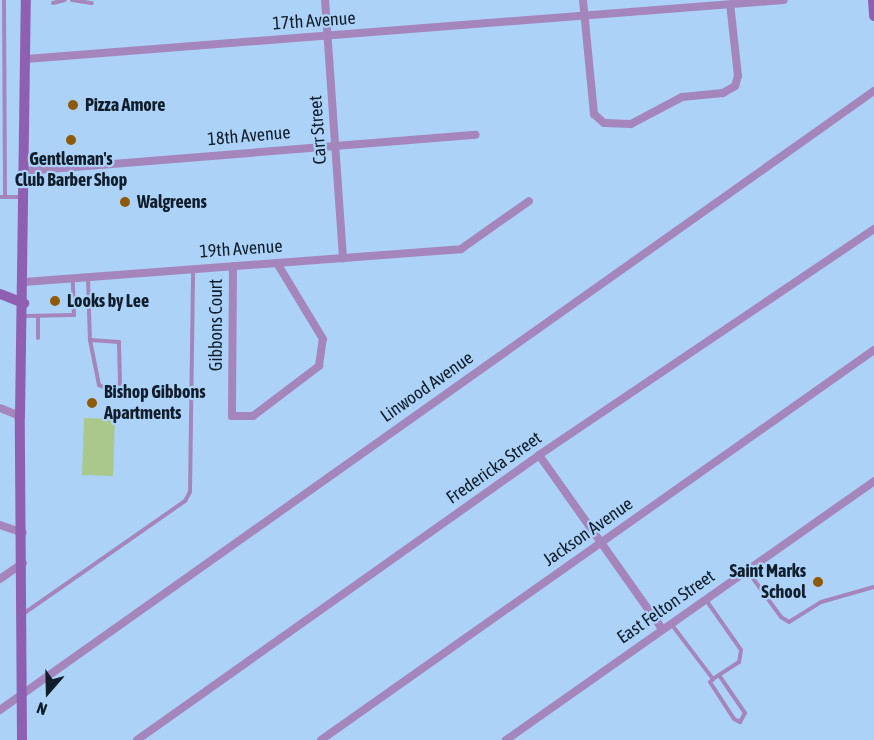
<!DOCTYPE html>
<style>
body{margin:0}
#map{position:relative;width:874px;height:740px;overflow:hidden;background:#add2f8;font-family:"Asap Condensed",sans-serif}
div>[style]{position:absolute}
.green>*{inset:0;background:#aac88b;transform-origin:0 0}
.lane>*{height:4px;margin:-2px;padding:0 2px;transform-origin:2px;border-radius:2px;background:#a486bc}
.street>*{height:8px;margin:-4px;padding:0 4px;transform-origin:4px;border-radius:4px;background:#a486bc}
.secondary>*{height:10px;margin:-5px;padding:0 5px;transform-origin:5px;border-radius:5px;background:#8f60b1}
.dots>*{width:16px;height:16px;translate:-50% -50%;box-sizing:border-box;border:3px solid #add2f8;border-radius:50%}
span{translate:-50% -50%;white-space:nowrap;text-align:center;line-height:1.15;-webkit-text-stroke:4.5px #add2f8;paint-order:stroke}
.street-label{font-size:18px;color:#101d2b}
.poi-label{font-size:18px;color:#101d2b;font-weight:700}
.left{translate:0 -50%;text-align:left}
.right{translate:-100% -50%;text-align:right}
.north{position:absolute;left:18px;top:662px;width:60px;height:60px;-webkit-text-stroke:4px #add2f8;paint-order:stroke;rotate:200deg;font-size:16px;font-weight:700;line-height:24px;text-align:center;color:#101d2b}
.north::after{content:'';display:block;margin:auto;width:21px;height:27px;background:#101d2b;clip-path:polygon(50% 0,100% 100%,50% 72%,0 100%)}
</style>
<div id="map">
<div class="green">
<i style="left:84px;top:418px;width:31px;height:57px;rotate:2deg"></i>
</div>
<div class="lane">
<i style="left:4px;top:0;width:197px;rotate:89.7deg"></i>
<i style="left:72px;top:0;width:20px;rotate:9deg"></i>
<i style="left:53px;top:3px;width:12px;rotate:-14deg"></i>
<i style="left:0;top:197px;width:21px"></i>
<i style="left:88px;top:278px;width:62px;rotate:88.2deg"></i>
<i style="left:90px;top:340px;width:46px;rotate:78.7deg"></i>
<i style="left:99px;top:385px;width:12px;rotate:24deg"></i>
<i style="left:110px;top:390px;width:7px;rotate:-16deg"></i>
<i style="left:117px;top:388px;width:5px;rotate:-53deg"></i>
<i style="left:120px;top:384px;width:42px;rotate:-91.4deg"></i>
<i style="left:119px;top:342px;width:29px;rotate:-176deg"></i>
<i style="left:24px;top:316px;width:50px;rotate:-1.1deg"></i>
<i style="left:74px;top:315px;width:36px;rotate:-92deg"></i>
<i style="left:38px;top:316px;width:22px;rotate:90deg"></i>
<i style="left:747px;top:570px;width:58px;rotate:54.1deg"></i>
<i style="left:781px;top:617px;width:9px;rotate:32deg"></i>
<i style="left:789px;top:622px;width:38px;rotate:-32deg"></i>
<i style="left:821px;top:602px;width:55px;rotate:-15.8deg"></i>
<i style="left:706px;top:600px;width:61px;rotate:55deg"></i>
<i style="left:741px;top:650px;width:12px;rotate:99deg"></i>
<i style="left:739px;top:662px;width:31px;rotate:147deg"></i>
<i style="left:713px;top:679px;width:4px;rotate:135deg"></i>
<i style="left:710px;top:682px;width:44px;rotate:57deg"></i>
<i style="left:734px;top:719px;width:7px;rotate:27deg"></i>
<i style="left:740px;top:722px;width:10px;rotate:-61deg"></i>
<i style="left:745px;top:713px;width:46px;rotate:-124.4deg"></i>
<i style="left:23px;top:614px;width:198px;rotate:-34.9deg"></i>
<i style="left:185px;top:501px;width:10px;rotate:-61deg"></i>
<i style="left:190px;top:492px;width:223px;rotate:-89.2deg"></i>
<i style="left:672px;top:625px;width:68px;rotate:52.8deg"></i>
</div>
<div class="street">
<i style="left:325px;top:0;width:259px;rotate:86deg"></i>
<i style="left:583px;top:0;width:115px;rotate:84.5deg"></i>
<i style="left:594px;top:114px;width:13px;rotate:42deg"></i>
<i style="left:604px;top:123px;width:27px;rotate:2deg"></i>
<i style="left:631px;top:124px;width:58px;rotate:-27.9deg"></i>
<i style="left:682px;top:97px;width:41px;rotate:-5.6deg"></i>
<i style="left:723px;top:93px;width:14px;rotate:-30deg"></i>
<i style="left:735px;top:86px;width:10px;rotate:-73deg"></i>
<i style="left:738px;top:76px;width:72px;rotate:-96.3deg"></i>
<i style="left:26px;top:59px;width:760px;rotate:-4.45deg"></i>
<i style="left:25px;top:171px;width:452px;rotate:-4.6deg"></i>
<i style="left:233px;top:266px;width:150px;rotate:90.4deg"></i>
<i style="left:232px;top:416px;width:21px"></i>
<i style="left:253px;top:416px;width:83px;rotate:-37.1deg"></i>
<i style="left:319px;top:366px;width:27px;rotate:-82deg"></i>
<i style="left:323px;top:339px;width:89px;rotate:-121.2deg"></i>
<i style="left:24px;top:282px;width:438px;rotate:-4.3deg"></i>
<i style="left:461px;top:249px;width:83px;rotate:-35.2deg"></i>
<i style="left:0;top:408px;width:22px;rotate:22deg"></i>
<i style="left:539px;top:455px;width:213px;rotate:54.7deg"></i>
<i style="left:0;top:525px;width:24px;rotate:19deg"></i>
<i style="left:0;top:579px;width:28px;rotate:-35deg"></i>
<i style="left:0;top:710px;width:1071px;rotate:-35.31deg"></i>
<i style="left:137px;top:740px;width:493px;rotate:-35.3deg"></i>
<i style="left:539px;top:455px;width:404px;rotate:-34deg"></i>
<i style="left:321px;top:740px;width:677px;rotate:-35.19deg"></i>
<i style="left:506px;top:740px;width:450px;rotate:-35.1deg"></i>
</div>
<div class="secondary">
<i style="left:873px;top:0;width:16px;rotate:86deg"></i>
<i style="left:0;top:294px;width:26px;rotate:21deg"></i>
<i style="left:22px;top:740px;width:324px;rotate:-90.4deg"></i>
<i style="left:20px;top:416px;width:416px;rotate:-89.2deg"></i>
</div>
<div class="dots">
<i style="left:73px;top:105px;background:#8e5a0a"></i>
<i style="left:71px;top:140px;background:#8e5a0a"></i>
<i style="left:125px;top:202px;background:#8e5a0a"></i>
<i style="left:55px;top:301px;background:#8e5a0a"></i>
<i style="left:92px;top:403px;background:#8e5a0a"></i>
<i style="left:818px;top:582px;background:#8e5a0a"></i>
</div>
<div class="street-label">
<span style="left:314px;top:21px;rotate:-4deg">17th Avenue</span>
<span style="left:318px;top:130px;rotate:-94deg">Carr Street</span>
<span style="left:249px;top:136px;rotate:-5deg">18th Avenue</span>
<span style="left:241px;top:249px;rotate:-4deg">19th Avenue</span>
<span style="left:216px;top:325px;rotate:-90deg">Gibbons Court</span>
<span style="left:427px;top:387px;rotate:-35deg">Linwood Avenue</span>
<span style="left:494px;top:468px;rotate:-35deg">Fredericka Street</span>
<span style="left:588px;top:532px;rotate:-35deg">Jackson Avenue</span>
<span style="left:666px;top:607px;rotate:-35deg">East Felton Street</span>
</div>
<div class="poi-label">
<span class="left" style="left:85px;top:105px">Pizza Amore</span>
<span style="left:71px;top:170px">Gentleman's<br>Club Barber Shop</span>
<span class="left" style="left:137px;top:202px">Walgreens</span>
<span class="left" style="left:67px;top:301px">Looks by Lee</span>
<span class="left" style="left:104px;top:403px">Bishop Gibbons<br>Apartments</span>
<span class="right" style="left:806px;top:582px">Saint Marks<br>School</span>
</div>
<div class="north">N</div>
</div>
